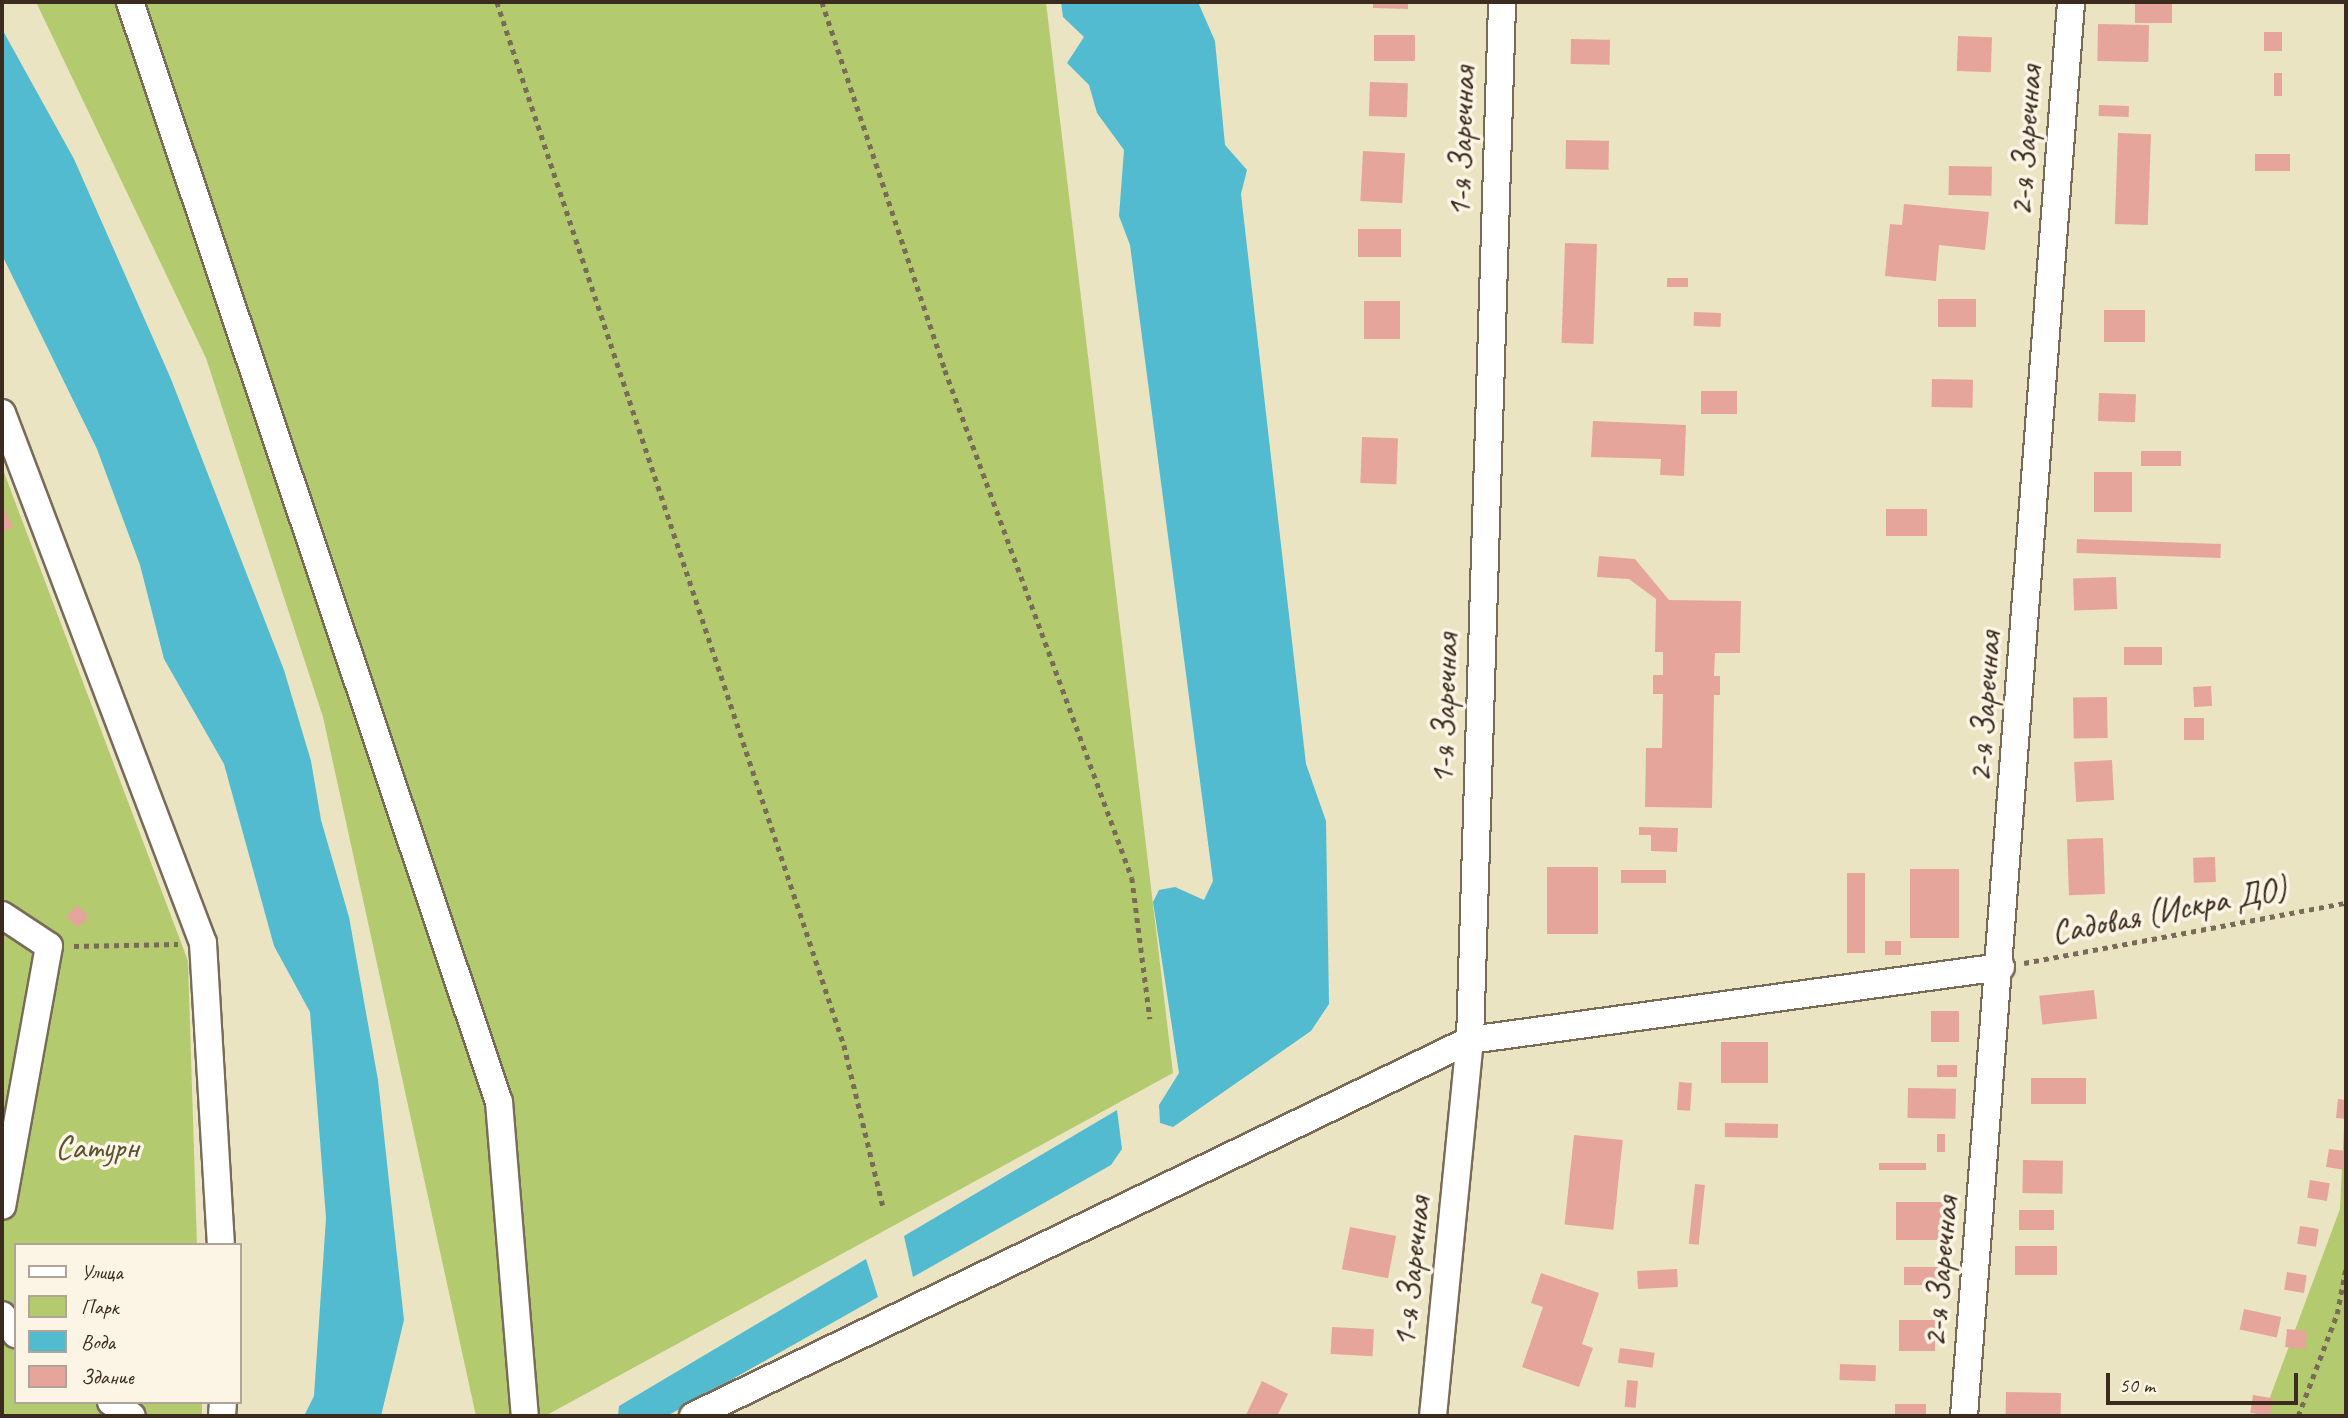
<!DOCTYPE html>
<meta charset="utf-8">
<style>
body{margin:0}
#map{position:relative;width:2348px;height:1418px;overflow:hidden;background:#ebe4c3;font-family:Caveat,sans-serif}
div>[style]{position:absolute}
.green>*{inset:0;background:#b4ca6f}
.water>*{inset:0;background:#52bbd0}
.building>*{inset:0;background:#e6a59b;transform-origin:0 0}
.path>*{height:4.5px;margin-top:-2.25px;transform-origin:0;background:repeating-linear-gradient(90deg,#796b58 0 5px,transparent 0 10px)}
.roads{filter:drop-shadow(2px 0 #796b58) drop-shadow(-2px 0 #796b58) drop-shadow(0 2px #796b58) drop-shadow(0 -2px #796b58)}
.minor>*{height:26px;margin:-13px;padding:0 13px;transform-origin:13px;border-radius:13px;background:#fff}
span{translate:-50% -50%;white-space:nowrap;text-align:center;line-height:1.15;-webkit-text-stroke:7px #fcf5e5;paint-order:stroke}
.street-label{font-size:33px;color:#3b2a1e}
.park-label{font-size:33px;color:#595232}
.frame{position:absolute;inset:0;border:4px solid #3b2a1e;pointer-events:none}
.legend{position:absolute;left:14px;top:1243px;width:228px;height:161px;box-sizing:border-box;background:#fcf5e5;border:2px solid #afa495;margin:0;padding:9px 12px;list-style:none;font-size:21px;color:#3b2a1e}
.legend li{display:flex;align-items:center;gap:14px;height:35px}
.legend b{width:35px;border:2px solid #afa495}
.scale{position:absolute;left:2106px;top:1373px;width:192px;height:32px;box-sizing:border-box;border:4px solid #3b2a1e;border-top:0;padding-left:9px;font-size:21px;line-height:24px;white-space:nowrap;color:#3b2a1e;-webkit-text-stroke:5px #fcf5e5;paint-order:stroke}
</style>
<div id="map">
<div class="green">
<i style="clip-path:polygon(36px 2px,1046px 2px,1173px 1073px,545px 1416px,476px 1416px,323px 717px,206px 358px)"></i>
<i style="clip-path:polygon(2px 467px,188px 961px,197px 1245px,16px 1245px,16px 1402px,202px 1402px,202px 1416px,2px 1416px)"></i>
<i style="clip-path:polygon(2346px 1085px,2346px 1416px,2263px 1416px,2340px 1209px)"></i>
</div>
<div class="water">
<i style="clip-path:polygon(1061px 2px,1198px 2px,1215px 41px,1225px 145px,1247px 170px,1241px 194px,1306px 764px,1326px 821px,1329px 1004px,1311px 1031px,1173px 1127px,1160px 1123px,1159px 1105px,1179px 1073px,1153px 902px,1159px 890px,1175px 887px,1204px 900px,1213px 881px,1130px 245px,1119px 216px,1124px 150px,1097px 113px,1089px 85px,1067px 63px,1084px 37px,1063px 17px)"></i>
<i style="clip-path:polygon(2px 29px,74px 159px,171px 379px,284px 670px,311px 761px,321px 820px,349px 917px,378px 1080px,404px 1320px,381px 1416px,304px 1416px,314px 1396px,326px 1218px,310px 1012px,274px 946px,224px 764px,164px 659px,140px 565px,97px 449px,2px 255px)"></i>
<i style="clip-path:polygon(1117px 1110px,1122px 1149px,1111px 1165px,913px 1277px,904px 1236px)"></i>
<i style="clip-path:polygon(866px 1259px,878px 1297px,667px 1416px,618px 1416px,619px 1406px)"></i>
</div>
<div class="building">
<i style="clip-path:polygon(1373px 2px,1408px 2px,1408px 9px,1373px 8px)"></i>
<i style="left:2135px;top:2px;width:37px;height:21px"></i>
<i style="left:2098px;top:24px;width:51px;height:37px;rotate:1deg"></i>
<i style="left:2264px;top:32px;width:18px;height:19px"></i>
<i style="left:1374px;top:35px;width:41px;height:26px"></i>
<i style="left:1958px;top:36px;width:34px;height:35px;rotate:2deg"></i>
<i style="left:1571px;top:39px;width:39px;height:25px;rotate:1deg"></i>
<i style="left:2274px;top:73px;width:8px;height:23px"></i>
<i style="left:1370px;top:82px;width:38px;height:34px;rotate:2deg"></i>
<i style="left:2099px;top:105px;width:30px;height:11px;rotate:2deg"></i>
<i style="left:2118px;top:133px;width:33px;height:91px;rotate:2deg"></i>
<i style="left:1566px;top:140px;width:43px;height:29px;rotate:1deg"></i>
<i style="left:1363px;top:151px;width:42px;height:50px;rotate:3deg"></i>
<i style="left:2255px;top:154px;width:35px;height:17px"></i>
<i style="left:1949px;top:166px;width:43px;height:29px;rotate:1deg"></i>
<i style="clip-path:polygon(1904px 204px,1989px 212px,1985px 250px,1939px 245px,1936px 281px,1885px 276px,1890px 224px,1902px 225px)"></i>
<i style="left:1358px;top:229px;width:43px;height:28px"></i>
<i style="left:1565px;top:243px;width:32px;height:100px;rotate:2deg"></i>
<i style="left:1667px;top:278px;width:21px;height:9px"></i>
<i style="left:1938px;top:299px;width:38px;height:28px"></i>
<i style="left:1364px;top:301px;width:36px;height:38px"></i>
<i style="left:2104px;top:310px;width:41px;height:32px"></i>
<i style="left:1694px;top:312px;width:27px;height:14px;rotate:2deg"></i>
<i style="left:1932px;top:379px;width:41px;height:28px;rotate:1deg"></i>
<i style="left:1701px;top:391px;width:36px;height:23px"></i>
<i style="left:2099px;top:393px;width:37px;height:28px;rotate:2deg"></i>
<i style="clip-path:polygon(1593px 421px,1686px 425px,1684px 476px,1660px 475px,1661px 459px,1591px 457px)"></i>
<i style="left:1362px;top:437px;width:36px;height:46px;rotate:2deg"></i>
<i style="left:2141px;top:451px;width:40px;height:15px"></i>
<i style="left:2094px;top:472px;width:38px;height:40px"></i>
<i style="clip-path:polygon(2px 505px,13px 527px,2px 532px)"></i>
<i style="left:1886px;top:509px;width:41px;height:27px"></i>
<i style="left:2077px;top:539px;width:144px;height:14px;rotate:2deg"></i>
<i style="clip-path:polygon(1599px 556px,1635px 559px,1669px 600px,1741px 601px,1740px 653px,1715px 653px,1714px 676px,1720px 676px,1720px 695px,1714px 695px,1712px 808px,1645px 807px,1646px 748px,1662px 748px,1663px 694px,1653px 694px,1653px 675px,1663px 675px,1663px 652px,1655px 652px,1656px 599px,1629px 579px,1597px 577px)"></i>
<i style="left:2116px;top:577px;width:32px;height:43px;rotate:88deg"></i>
<i style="left:2162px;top:647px;width:18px;height:38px;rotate:90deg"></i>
<i style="left:2211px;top:686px;width:20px;height:18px;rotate:87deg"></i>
<i style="left:2107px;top:697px;width:41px;height:34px;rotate:89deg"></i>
<i style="left:2184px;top:718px;width:20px;height:22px"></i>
<i style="left:2112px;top:760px;width:40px;height:38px;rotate:87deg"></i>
<i style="clip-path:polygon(1639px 827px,1678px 828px,1677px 852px,1651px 851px,1651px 835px,1639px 835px)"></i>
<i style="left:2103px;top:838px;width:56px;height:36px;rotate:88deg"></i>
<i style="left:2215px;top:857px;width:25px;height:22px;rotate:88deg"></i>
<i style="left:1547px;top:867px;width:51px;height:67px"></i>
<i style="left:1910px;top:869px;width:49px;height:69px"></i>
<i style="left:1621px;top:870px;width:45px;height:13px"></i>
<i style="left:1847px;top:873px;width:18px;height:80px"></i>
<i style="left:77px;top:905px;width:16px;height:16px;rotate:43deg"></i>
<i style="left:1885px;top:941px;width:16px;height:14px"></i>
<i style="left:2094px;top:990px;width:29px;height:55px;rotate:84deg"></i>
<i style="left:1931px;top:1011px;width:28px;height:31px"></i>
<i style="left:1721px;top:1042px;width:47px;height:41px"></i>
<i style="left:1937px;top:1065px;width:20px;height:12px"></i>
<i style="left:2031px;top:1078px;width:55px;height:26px"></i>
<i style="left:1679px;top:1082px;width:13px;height:28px;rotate:4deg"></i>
<i style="left:1908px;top:1088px;width:48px;height:30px;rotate:1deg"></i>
<i style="clip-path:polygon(2338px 1099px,2346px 1100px,2346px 1119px,2336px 1118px)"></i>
<i style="left:1725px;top:1123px;width:53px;height:14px;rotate:1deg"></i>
<i style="left:1937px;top:1134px;width:8px;height:18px"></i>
<i style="left:1574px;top:1135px;width:49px;height:90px;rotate:6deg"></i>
<i style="clip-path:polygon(2329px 1149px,2346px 1151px,2346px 1170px,2326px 1167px)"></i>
<i style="left:2023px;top:1160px;width:40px;height:33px;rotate:1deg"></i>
<i style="left:1879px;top:1163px;width:47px;height:7px"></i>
<i style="left:2310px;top:1180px;width:20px;height:18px;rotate:9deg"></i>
<i style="left:1695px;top:1184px;width:10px;height:60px;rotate:6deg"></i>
<i style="left:1896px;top:1202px;width:52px;height:38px"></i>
<i style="left:2019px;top:1210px;width:35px;height:20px"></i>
<i style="left:2300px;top:1226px;width:19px;height:18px;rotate:9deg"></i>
<i style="left:1350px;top:1227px;width:47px;height:43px;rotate:11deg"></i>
<i style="left:2015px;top:1246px;width:42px;height:29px"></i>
<i style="left:1938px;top:1267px;width:18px;height:34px;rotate:90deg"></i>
<i style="left:1677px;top:1269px;width:18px;height:40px;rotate:87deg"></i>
<i style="left:2287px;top:1272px;width:20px;height:18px;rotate:9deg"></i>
<i style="clip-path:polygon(1541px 1273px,1599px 1293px,1582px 1344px,1593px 1348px,1579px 1387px,1522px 1367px,1543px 1307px,1531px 1303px)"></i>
<i style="left:2244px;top:1309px;width:38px;height:21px;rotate:12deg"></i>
<i style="left:1899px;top:1320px;width:36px;height:31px"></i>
<i style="left:1332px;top:1327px;width:42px;height:27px;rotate:3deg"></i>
<i style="left:2287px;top:1329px;width:20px;height:18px;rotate:6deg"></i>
<i style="left:1620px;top:1348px;width:35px;height:15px;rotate:8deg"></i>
<i style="left:1840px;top:1364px;width:36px;height:16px;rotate:2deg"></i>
<i style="left:1627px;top:1380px;width:11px;height:27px;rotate:5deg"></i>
<i style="clip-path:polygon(1262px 1381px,1288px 1394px,1277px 1416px,1246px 1415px)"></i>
<i style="left:2006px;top:1392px;width:55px;height:24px;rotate:1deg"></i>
<i style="left:2253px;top:1395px;width:20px;height:18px;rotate:9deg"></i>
<i style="left:1895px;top:1404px;width:31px;height:12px"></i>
</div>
<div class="path">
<i style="left:497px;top:2px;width:1099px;rotate:71.6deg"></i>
<i style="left:844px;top:1045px;width:166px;rotate:76.4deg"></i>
<i style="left:822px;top:2px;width:388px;rotate:71.5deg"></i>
<i style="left:945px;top:370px;width:541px;rotate:69.79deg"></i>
<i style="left:1132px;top:878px;width:142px;rotate:82.7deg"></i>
<i style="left:74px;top:946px;width:104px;rotate:-1.1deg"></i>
<i style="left:2024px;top:963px;width:328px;rotate:-10.6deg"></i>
<i style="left:2298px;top:1416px;width:109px;rotate:-69.1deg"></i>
<i style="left:2337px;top:1314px;width:48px;rotate:-79.2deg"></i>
</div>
<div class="roads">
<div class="minor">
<i style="left:130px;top:2px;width:1160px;rotate:71.46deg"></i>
<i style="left:499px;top:1102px;width:315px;rotate:85.3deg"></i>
<i style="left:2px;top:413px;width:567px;rotate:69.23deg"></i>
<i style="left:203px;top:943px;width:303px;rotate:86.6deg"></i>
<i style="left:2px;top:915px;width:56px;rotate:33.4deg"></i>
<i style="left:49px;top:946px;width:264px;rotate:100.2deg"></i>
<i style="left:2px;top:1315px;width:24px;rotate:54deg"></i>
<i style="left:111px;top:1402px;width:25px;rotate:34deg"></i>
<i style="left:222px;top:1416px;width:14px;rotate:-86deg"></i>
<i style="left:693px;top:1416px;width:863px;rotate:-25.82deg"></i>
<i style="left:1470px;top:1040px;width:536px;rotate:-7.83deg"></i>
<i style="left:1433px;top:1416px;width:378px;rotate:-84.4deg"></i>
<i style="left:1470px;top:1040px;width:1038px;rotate:-88.23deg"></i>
<i style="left:1964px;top:1416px;width:1418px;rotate:-85.67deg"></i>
</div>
</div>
<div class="street-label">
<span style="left:2026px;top:141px;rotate:-86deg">2-я Заречная</span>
<span style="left:1462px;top:142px;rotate:-88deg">1-я Заречная</span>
<span style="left:1985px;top:707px;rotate:-86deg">2-я Заречная</span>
<span style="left:1445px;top:709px;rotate:-88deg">1-я Заречная</span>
<span style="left:2169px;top:911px;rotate:-11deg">Садовая (Искра ДО)</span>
<span style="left:1412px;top:1272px;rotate:-84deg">1-я Заречная</span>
<span style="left:1941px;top:1272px;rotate:-85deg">2-я Заречная</span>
</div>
<div class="park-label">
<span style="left:97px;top:1148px">Сатурн</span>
</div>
<div class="frame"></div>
<ul class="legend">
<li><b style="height:9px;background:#fff"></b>Улица</li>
<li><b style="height:19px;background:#b4ca6f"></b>Парк</li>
<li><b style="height:19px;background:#52bbd0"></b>Вода</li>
<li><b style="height:19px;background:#e6a59b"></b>Здание</li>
</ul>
<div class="scale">50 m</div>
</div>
